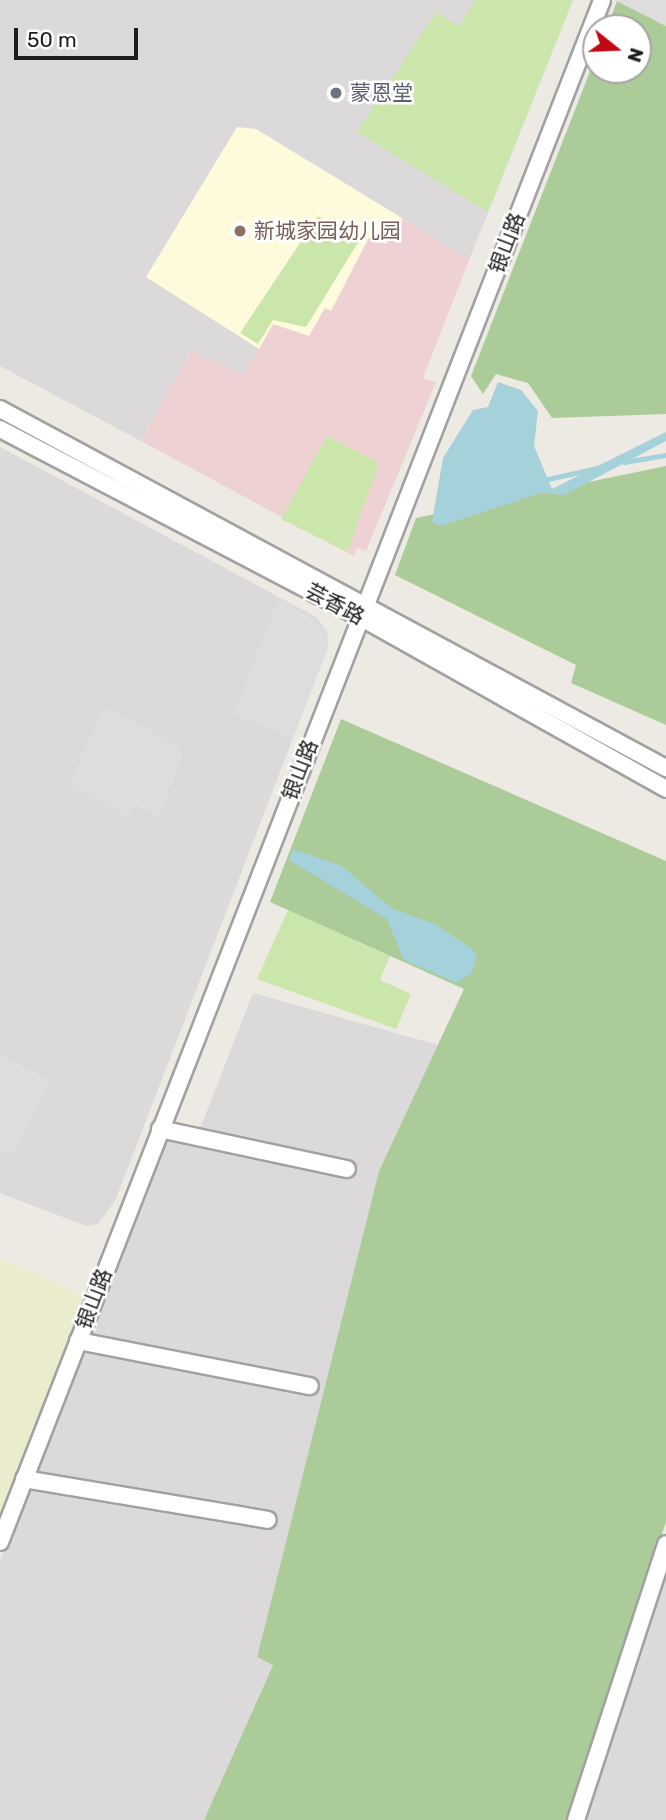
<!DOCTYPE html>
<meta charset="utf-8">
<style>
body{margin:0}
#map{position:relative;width:666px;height:1820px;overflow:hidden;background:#ede9e3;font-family:Rubik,"Noto Sans SC",sans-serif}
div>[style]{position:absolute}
.residential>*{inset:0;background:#dbd9da}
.commercial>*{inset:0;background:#eed2d3}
.education>*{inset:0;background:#fdfbdc}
.farmland>*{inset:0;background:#ebecce}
.grass>*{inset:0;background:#cbe6aa}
.forest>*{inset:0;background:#abcb99}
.parking>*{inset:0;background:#ddd}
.water>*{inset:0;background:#a4d1da}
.stream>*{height:5px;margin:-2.5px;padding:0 2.5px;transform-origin:2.5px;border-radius:2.5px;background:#a4d1da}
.roads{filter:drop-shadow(2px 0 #a1a1a1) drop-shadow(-2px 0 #a1a1a1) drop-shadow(0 2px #a1a1a1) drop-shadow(0 -2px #a1a1a1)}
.minor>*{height:16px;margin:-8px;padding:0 8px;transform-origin:8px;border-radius:8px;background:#fff}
.dots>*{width:19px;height:19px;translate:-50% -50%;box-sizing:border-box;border:4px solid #fff;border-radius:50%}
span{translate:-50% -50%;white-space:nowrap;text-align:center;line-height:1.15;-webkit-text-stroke:5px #fff;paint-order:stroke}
.worship-label{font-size:21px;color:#5b616d}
.left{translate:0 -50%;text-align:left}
.education-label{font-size:21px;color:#785e54}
.street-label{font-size:21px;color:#1d1d1d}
.north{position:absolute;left:582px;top:14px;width:70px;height:70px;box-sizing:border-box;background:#fff;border:2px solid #a5a5a5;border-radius:50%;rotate:108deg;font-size:19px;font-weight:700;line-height:28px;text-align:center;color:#1d1d1d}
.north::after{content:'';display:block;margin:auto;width:24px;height:32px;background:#c10813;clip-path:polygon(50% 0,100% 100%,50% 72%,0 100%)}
.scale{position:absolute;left:14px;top:28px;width:124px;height:32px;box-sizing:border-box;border:4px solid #1d1d1d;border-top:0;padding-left:9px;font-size:21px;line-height:24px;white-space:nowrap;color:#1d1d1d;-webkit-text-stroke:5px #fff;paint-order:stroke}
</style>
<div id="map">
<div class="residential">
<i style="clip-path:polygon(0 0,573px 0,469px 260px,402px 218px,369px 237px,331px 311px,309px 336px,273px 324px,244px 374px,191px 351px,141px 441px,0 366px)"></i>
<i style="clip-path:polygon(0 447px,316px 617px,327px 631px,328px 647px,115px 1201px,98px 1224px,86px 1226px,0 1193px)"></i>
<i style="clip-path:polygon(253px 993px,438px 1045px,379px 1171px,257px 1657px,273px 1664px,204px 1820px,0 1820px,0 1561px,164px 1137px,196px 1139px)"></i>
<i style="clip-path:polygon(666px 1567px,666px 1820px,583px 1820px)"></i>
</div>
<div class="commercial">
<i style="clip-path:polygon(402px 218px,469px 260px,423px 378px,436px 382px,366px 551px,357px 548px,354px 556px,141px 441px,191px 351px,244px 374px,273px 324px,331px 310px,370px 236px,386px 244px)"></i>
</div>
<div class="education">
<i style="clip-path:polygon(237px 127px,256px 129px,402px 218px,386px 244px,369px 237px,331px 311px,325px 308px,309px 336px,273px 324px,259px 349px,146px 277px)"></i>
</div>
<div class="farmland">
<i style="clip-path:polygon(0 1258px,88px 1297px,0 1525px)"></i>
</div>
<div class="grass">
<i style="clip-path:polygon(475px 0,573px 0,488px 212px,357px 132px,436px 12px,459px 26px)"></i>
<i style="clip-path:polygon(318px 216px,359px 241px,306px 327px,273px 320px,258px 344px,240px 333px)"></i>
<i style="clip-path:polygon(327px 436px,379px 463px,347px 552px,281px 519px)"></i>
<i style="clip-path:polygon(288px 910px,390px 956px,380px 980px,411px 994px,396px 1029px,257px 979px)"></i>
</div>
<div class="forest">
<i style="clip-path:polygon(617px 1px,666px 26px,666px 414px,552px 418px,528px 383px,496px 374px,483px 394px,471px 376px,596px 56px,596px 70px,638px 70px,638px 28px,607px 28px)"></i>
<i style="clip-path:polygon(666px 466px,666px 725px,571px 683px,576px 665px,395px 575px,416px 518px)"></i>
<i style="clip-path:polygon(341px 719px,666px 861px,666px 1522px,566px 1820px,204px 1820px,273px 1665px,257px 1657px,379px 1171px,464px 989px,270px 902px)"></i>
</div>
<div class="parking">
<i style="clip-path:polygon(615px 0,666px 0,666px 26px,617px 1px)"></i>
<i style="clip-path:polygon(279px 597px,327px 631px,328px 647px,293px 738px,233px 715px)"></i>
<i style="clip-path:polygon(104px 707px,178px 745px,183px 753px,159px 818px,135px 804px,129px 817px,68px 786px)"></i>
<i style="clip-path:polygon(0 1054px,51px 1081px,11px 1158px,0 1152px)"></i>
</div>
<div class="water">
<i style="clip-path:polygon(498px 382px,521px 390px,538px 411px,534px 446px,552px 489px,666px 432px,666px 441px,564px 495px,541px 493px,441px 526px,432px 522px,443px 458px,473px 410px,488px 407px)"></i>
<i style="clip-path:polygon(293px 849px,342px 866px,391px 908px,437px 925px,472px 949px,477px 956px,472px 973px,456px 983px,403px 959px,387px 919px,289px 860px)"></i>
</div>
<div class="stream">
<i style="left:624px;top:462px;width:43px;rotate:-9.5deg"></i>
<i style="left:539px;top:481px;width:78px;rotate:-12.6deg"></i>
</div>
<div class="roads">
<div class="minor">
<i style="left:0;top:409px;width:757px;rotate:28.33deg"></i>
<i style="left:0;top:429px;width:414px;rotate:27.6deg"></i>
<i style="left:367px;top:621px;width:343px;rotate:29.3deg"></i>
<i style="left:160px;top:1129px;width:191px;rotate:12.1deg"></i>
<i style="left:78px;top:1341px;width:236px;rotate:11deg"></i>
<i style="left:24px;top:1479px;width:247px;rotate:9.5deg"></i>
<i style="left:0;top:1542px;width:1655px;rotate:-68.67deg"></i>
<i style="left:576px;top:1820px;width:290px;rotate:-71.9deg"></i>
</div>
</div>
<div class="dots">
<i style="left:336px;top:93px;background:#6b7280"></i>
<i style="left:240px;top:231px;background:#8d6e63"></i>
</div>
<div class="worship-label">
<span class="left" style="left:350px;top:93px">蒙恩堂</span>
</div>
<div class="education-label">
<span class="left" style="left:254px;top:231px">新城家园幼儿园</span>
</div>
<div class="street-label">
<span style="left:507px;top:243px;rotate:-69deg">银山路</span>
<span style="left:335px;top:604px;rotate:28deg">芸香路</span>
<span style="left:300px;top:770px;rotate:-69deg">银山路</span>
<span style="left:94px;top:1299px;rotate:-69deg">银山路</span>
</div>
<div class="north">N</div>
<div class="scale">50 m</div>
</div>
